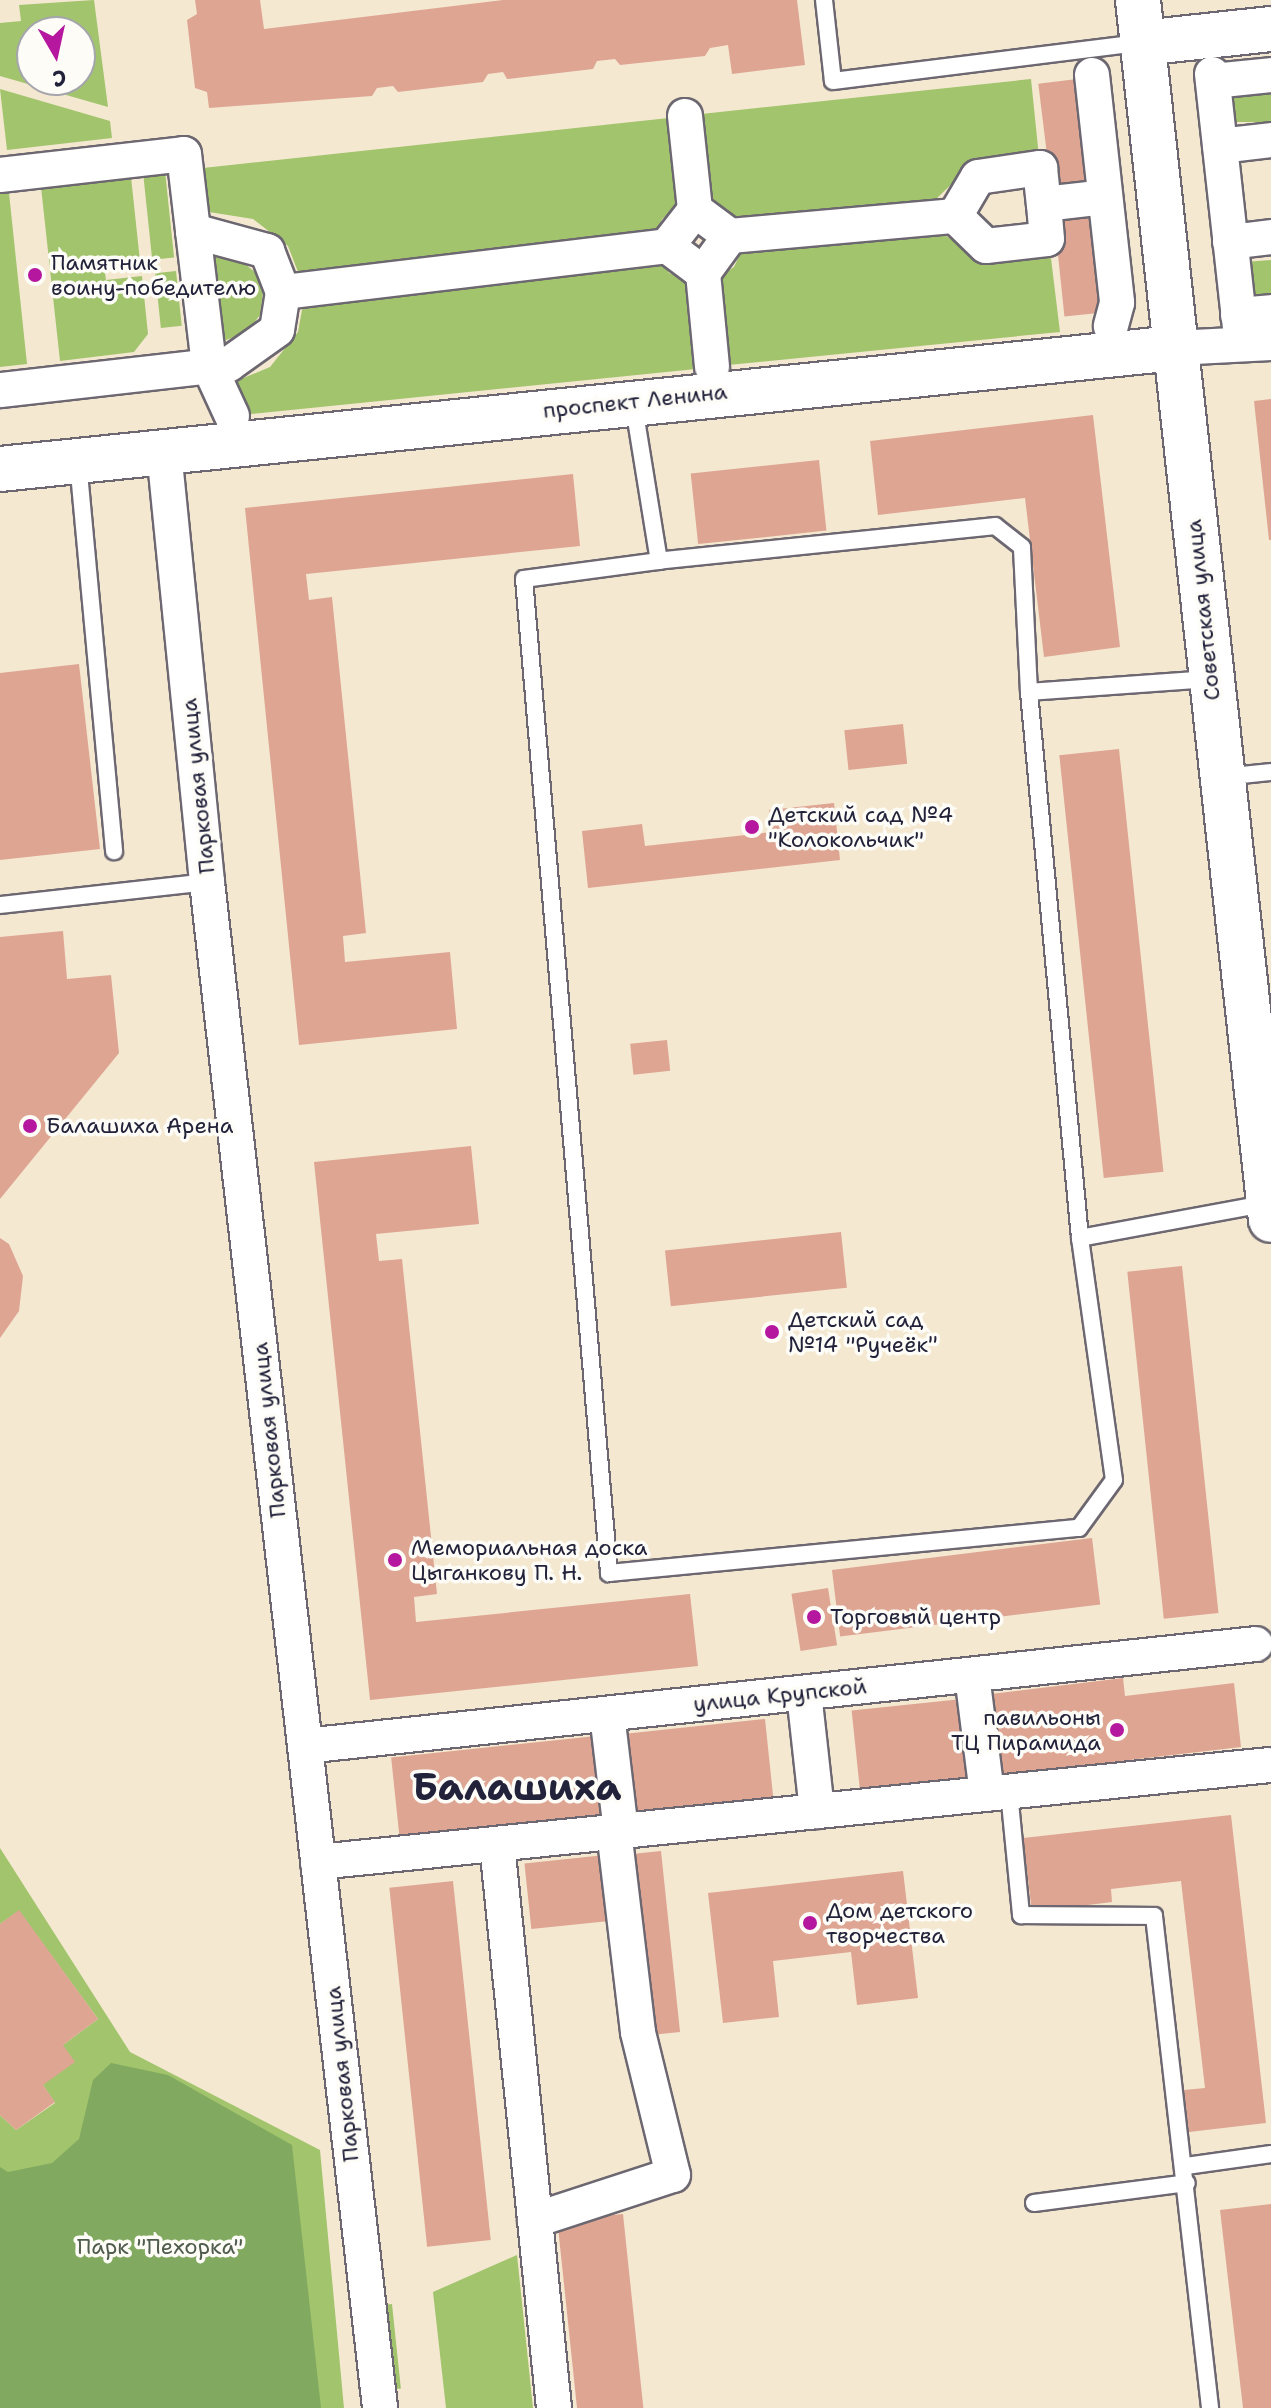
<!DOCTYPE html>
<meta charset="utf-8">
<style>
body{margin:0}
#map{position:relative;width:1271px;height:2408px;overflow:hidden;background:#f4e8d1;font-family:"Shantell Sans",sans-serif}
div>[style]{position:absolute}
.green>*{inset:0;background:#a2c46d;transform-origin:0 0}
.forest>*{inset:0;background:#81aa60}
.building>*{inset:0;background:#dea593;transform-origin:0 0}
.roads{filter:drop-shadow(2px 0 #6c6770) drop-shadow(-2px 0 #6c6770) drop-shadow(0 2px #6c6770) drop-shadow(0 -2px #6c6770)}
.lane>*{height:16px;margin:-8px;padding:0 8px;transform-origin:8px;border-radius:8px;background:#fff}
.street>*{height:34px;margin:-17px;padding:0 17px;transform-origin:17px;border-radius:17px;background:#fff}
.secondary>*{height:44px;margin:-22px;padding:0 22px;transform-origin:22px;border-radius:22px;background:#fff}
.primary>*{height:44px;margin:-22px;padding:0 22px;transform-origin:22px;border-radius:22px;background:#fff}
.dots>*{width:22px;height:22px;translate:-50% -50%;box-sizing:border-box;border:4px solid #fdfcf7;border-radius:50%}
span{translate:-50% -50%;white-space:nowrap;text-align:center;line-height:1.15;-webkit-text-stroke:7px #fdfcf7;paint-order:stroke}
.poi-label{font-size:22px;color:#22223b}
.left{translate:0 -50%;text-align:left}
.right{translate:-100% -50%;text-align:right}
.street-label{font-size:22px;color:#22223b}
.park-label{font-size:22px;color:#4f5b4c}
.town-label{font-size:38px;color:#22223b;font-weight:700}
.north{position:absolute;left:16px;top:16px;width:80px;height:80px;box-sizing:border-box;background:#fdfcf7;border:2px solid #a5a5ac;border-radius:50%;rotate:171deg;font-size:22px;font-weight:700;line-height:32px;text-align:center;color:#22223b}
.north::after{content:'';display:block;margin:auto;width:28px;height:36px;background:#b5179e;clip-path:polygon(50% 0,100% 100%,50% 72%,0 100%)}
</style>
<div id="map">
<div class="green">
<i style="clip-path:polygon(evenodd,94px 0,108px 107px,0 76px,0 23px,21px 21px,19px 5px,94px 0,32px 32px,80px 32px,80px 80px,32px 80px,32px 32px)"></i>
<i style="clip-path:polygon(1031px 79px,1039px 157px,970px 166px,931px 204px,738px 223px,727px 209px,701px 199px,692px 115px)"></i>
<i style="left:1271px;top:80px;width:42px;height:45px;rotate:90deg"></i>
<i style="clip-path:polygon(0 89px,110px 121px,112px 138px,7px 150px)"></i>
<i style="clip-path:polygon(678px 117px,687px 200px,662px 219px,656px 235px,300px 277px,288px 246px,253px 219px,209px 212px,203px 168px)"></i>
<i style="left:165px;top:171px;width:87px;height:22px;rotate:84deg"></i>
<i style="clip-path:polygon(131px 177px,140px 261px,104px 265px,106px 280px,142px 276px,148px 334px,134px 352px,60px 361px,41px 187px)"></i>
<i style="clip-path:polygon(9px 193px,27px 364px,0 367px,0 194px)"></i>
<i style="clip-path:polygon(935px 229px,981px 258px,1050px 250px,1060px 332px,718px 366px,710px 283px,734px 267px,742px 250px)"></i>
<i style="clip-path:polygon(213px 255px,237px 258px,255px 272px,263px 293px,260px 315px,246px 333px,223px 341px)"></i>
<i style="clip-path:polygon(660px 260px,669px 273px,697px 285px,706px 368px,232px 416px,229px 384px,270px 367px,298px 332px,304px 299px)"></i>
<i style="clip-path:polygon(1271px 260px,1271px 302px,1248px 304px,1244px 262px)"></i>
<i style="left:176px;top:271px;width:55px;height:21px;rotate:84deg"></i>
<i style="clip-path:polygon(0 1848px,130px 2052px,320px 2150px,344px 2408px,0 2408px,0 2115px,16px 2130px,55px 2103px,43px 2085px,63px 2045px,98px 2019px,19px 1911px,0 1924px)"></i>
<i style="clip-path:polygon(517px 2255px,533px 2408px,446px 2408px,433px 2292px)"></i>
<i style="left:392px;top:2304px;width:85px;height:42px;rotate:84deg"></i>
</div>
<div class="forest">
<i style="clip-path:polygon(111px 2063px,168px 2075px,292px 2145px,321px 2408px,0 2408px,0 2167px,8px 2172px,52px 2163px,79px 2139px,93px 2080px)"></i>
</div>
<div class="building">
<i style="clip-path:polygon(195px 0,260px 0,264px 29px,503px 0,797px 0,805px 65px,732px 74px,728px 45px,710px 48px,705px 56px,620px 65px,615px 59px,597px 61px,593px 69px,507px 79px,503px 72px,488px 74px,483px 82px,398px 92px,393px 86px,377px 88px,372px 96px,209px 108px,207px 92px,195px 88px,187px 20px,197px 14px)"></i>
<i style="left:1077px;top:79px;width:103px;height:39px;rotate:83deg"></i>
<i style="left:1093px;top:215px;width:98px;height:39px;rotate:84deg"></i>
<i style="clip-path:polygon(1271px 399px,1271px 540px,1269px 540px,1254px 401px)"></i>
<i style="clip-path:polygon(1093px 415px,1120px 647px,1044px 657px,1025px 498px,878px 515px,870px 441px)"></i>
<i style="left:819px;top:460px;width:71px;height:129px;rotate:84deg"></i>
<i style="clip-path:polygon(573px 474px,580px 546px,306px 574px,309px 600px,332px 597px,366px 933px,343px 936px,345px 962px,450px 952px,457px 1029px,299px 1045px,245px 508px)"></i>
<i style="clip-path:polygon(79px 664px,100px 849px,0 860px,0 673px)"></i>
<i style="left:903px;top:724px;width:40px;height:59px;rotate:84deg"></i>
<i style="left:1119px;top:749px;width:425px;height:60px;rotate:84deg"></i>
<i style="clip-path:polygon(834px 803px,840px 860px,588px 888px,582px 831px,642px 824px,645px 846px,772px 832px,769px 810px)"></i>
<i style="clip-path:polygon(63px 931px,67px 979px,111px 975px,119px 1053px,0 1199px,0 937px)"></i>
<i style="left:667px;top:1040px;width:31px;height:37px;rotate:84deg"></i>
<i style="clip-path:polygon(471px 1146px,479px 1224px,376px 1234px,379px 1261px,402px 1259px,437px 1594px,414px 1597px,416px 1622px,690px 1594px,698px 1666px,370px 1700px,314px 1162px)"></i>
<i style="left:841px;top:1232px;width:56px;height:177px;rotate:84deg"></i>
<i style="clip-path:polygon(0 1238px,9px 1244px,23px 1276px,19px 1311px,0 1338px)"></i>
<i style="left:1182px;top:1266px;width:349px;height:55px;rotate:84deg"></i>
<i style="left:1092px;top:1538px;width:67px;height:262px;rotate:83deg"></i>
<i style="left:828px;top:1588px;width:58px;height:37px;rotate:81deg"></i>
<i style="clip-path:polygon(1123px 1678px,1125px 1696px,1234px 1683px,1241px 1747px,1000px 1775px,991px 1694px)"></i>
<i style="left:962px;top:1699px;width:78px;height:111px;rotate:84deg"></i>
<i style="left:765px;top:1719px;width:79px;height:140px;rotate:84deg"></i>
<i style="left:596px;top:1736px;width:80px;height:206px;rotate:84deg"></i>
<i style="clip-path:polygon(1231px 1815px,1266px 2123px,1189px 2132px,1184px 2090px,1205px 2088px,1181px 1881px,1111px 1889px,1112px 1902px,1032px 1912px,1023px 1838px)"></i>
<i style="left:661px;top:1851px;width:182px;height:34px;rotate:84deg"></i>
<i style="left:605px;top:1855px;width:66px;height:81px;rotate:84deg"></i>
<i style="clip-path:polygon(903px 1871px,918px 1998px,857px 2005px,851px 1952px,773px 1961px,779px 2017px,723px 2023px,708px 1893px)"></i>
<i style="left:453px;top:1881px;width:361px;height:64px;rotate:84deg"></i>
<i style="clip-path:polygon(19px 1910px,98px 2019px,63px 2045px,75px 2062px,43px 2085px,55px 2102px,16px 2130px,0 2115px,0 1924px)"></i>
<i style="clip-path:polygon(1271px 2204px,1271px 2408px,1243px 2408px,1220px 2210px)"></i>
<i style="left:623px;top:2214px;width:195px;height:66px;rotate:84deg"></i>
</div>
<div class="roads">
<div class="lane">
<i style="left:824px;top:0;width:81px;rotate:83.7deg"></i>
<i style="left:833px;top:81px;width:309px;rotate:-7.1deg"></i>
<i style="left:634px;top:407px;width:156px;rotate:80.8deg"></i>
<i style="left:659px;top:561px;width:136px;rotate:172.4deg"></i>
<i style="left:524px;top:579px;width:998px;rotate:85.11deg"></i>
<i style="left:609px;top:1573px;width:472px;rotate:-5.5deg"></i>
<i style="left:1079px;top:1528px;width:59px;rotate:-53.9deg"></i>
<i style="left:1114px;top:1480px;width:244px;rotate:-98deg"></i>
<i style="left:1080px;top:1238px;width:548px;rotate:-95.34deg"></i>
<i style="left:1029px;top:692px;width:145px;rotate:-92.8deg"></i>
<i style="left:1022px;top:547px;width:34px;rotate:-142deg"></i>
<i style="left:995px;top:526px;width:338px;rotate:174.1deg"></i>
<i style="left:78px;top:462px;width:391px;rotate:84.7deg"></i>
<i style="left:1029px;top:692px;width:180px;rotate:-4.1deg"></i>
<i style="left:1223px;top:777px;width:48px;rotate:-5.9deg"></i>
<i style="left:0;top:905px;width:208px;rotate:-6.3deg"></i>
<i style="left:1080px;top:1238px;width:192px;rotate:-10.5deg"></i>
<i style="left:1009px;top:1792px;width:124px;rotate:84.4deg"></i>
<i style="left:1021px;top:1915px;width:133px;rotate:0.4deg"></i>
<i style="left:1154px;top:1916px;width:495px;rotate:83.5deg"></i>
<i style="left:1186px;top:2166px;width:86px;rotate:-8deg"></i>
<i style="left:1034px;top:2203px;width:154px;rotate:-7.4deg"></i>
</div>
<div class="street">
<i style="left:1212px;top:74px;width:254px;rotate:83.7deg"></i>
<i style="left:1092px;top:75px;width:229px;rotate:83.7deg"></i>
<i style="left:1117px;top:303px;width:24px;rotate:105deg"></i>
<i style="left:1213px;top:81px;width:58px;rotate:-5.9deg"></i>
<i style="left:685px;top:116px;width:95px;rotate:83.9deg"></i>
<i style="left:1220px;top:146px;width:51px;rotate:-6.7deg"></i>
<i style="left:0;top:175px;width:185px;rotate:-6.5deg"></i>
<i style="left:184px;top:154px;width:78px;rotate:83.3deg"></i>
<i style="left:193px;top:231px;width:77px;rotate:15.1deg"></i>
<i style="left:267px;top:251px;width:44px;rotate:68.7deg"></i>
<i style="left:283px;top:292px;width:38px;rotate:99deg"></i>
<i style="left:277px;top:330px;width:59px;rotate:144.7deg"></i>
<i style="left:229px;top:364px;width:230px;rotate:173.5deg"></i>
<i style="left:955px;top:216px;width:45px;rotate:-59.5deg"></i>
<i style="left:978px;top:177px;width:63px;rotate:-8.3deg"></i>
<i style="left:1040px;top:168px;width:36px;rotate:84deg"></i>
<i style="left:193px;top:231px;width:136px;rotate:83.2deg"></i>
<i style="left:209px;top:366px;width:55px;rotate:65.3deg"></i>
<i style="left:730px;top:236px;width:46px;rotate:126.1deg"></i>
<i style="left:703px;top:273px;width:45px;rotate:-143.1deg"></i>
<i style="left:667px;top:246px;width:46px;rotate:-52.1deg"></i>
<i style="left:695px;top:210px;width:44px;rotate:36.6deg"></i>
<i style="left:730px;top:236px;width:226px;rotate:-5.1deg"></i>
<i style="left:955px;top:216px;width:43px;rotate:44.1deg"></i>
<i style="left:986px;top:246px;width:61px;rotate:-6.5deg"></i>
<i style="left:1047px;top:239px;width:35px;rotate:-95deg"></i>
<i style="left:1044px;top:204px;width:61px;rotate:-6.5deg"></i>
<i style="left:1230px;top:242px;width:41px;rotate:-7deg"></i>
<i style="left:703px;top:273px;width:94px;rotate:84.5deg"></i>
<i style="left:283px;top:292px;width:387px;rotate:-6.8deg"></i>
<i style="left:1238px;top:315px;width:33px;rotate:-5deg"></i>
<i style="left:1175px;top:348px;width:96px;rotate:-3deg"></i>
<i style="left:164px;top:451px;width:433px;rotate:84.3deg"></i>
<i style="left:207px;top:882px;width:1536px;rotate:83.53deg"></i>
<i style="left:972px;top:1675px;width:120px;rotate:82.8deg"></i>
<i style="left:804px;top:1693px;width:119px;rotate:83.7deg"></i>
<i style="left:607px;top:1714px;width:118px;rotate:83.2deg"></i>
<i style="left:305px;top:1746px;width:956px;rotate:-6.12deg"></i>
<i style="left:497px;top:1844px;width:567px;rotate:84.23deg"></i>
<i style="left:318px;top:1862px;width:956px;rotate:-5.82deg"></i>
<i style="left:535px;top:2220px;width:145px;rotate:-18.1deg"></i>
<i style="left:673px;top:2175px;width:147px;rotate:-103.8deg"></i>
<i style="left:638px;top:2032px;width:201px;rotate:-96.8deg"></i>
</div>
<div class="secondary">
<i style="left:1142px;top:43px;width:130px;rotate:-6.2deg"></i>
<i style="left:0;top:469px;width:1181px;rotate:-5.88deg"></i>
</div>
<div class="primary">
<i style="left:1138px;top:0;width:1227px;rotate:83.78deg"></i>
</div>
</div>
<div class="dots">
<i style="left:35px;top:275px;background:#b5179e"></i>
<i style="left:752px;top:827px;background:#b5179e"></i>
<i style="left:30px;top:1126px;background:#b5179e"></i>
<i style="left:772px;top:1332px;background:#b5179e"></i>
<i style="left:395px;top:1560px;background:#b5179e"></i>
<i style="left:814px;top:1617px;background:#b5179e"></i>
<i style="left:1117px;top:1730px;background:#b5179e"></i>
<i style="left:810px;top:1923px;background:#b5179e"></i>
</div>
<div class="poi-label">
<span class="left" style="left:51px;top:275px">Памятник<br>воину-победителю</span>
<span class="left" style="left:768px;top:827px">Детский сад №4<br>"Колокольчик"</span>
<span class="left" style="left:46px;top:1126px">Балашиха Арена</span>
<span class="left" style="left:788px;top:1332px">Детский сад<br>№14 "Ручеёк"</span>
<span class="left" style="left:411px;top:1560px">Мемориальная доска<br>Цыганкову П. Н.</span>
<span class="left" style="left:830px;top:1617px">Торговый центр</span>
<span class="right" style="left:1101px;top:1730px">павильоны<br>ТЦ Пирамида</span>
<span class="left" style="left:826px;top:1923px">Дом детского<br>творчества</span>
</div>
<div class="street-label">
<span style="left:635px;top:401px;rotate:-6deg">проспект Ленина</span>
<span style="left:1203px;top:610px;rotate:-96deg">Советская улица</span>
<span style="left:198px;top:786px;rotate:-96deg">Парковая улица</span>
<span style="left:269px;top:1430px;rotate:-96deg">Парковая улица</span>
<span style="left:780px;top:1695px;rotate:-6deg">улица Крупской</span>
<span style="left:342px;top:2074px;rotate:-96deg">Парковая улица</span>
</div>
<div class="park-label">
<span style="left:160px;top:2247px">Парк "Пехорка"</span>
</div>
<div class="town-label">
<span style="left:517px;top:1787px">Балашиха</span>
</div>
<div class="north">С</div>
</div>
